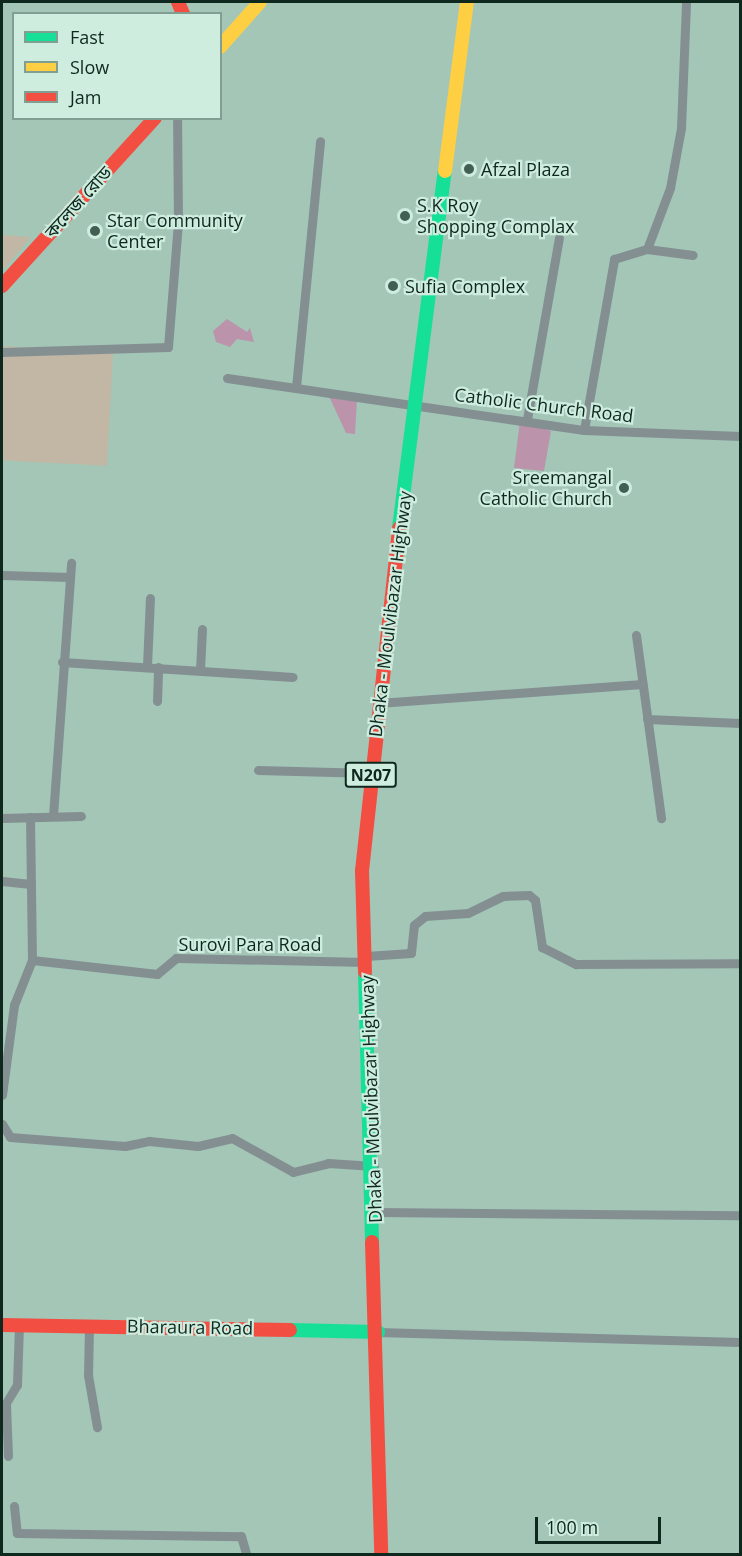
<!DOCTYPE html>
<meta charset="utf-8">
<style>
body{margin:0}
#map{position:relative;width:742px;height:1556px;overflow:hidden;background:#a3c6b7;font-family:"Open Sans","Noto Sans Bengali",sans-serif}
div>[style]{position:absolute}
.green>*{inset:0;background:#c2b7a4;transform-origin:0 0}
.water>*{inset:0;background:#bb93aa}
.street>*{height:9px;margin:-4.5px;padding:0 4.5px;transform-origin:4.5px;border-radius:4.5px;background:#848f92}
.fast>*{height:14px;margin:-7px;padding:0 7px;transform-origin:7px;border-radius:7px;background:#16e098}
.slow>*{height:14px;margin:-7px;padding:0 7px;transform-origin:7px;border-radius:7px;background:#ffcf43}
.jam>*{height:14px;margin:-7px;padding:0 7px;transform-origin:7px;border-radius:7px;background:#f24e42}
.dots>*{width:16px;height:16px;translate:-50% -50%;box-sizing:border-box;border:3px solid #ceeddf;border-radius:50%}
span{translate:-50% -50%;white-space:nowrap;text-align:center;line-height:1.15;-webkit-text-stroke:4.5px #ceeddf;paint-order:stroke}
.shield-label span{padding:2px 4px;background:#ceeddf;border:2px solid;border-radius:4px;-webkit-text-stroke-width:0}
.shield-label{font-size:16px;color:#0e281e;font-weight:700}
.poi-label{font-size:18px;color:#0e281e}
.left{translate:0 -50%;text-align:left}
.right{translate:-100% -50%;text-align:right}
.street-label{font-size:18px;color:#0e281e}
.frame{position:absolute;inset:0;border:3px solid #0e281e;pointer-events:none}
.legend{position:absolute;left:12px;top:12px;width:210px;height:108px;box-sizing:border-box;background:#ceeddf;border:2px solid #819e92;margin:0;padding:8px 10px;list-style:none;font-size:18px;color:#0e281e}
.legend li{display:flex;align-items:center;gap:12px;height:30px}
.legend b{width:30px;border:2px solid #819e92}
.scale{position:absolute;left:535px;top:1517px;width:126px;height:27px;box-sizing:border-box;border:3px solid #0e281e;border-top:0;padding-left:8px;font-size:18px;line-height:21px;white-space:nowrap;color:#0e281e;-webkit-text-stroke:4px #ceeddf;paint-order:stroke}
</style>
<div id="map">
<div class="green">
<i style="clip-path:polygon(2px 235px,31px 237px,2px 271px)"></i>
<i style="left:113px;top:352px;width:114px;height:111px;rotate:93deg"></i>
</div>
<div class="water">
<i style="clip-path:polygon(227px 319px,247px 332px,250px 328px,254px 342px,237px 339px,230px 347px,216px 342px,213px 331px)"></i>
<i style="clip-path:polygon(328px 394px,357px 399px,355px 434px,346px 433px)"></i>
<i style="clip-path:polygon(520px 421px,551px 431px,544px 471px,514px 468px)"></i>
</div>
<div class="street">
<i style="left:647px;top:249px;width:46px;rotate:7.4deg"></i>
<i style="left:2px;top:352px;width:166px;rotate:-1.7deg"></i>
<i style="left:168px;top:347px;width:123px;rotate:-85.4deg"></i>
<i style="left:178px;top:224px;width:106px;rotate:-90.5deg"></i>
<i style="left:227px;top:378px;width:361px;rotate:8.3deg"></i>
<i style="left:584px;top:430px;width:156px;rotate:2.2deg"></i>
<i style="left:296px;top:387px;width:247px;rotate:-84.4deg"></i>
<i style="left:527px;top:419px;width:184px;rotate:-80deg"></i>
<i style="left:584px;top:430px;width:174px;rotate:-80deg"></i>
<i style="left:614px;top:259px;width:34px;rotate:-17deg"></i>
<i style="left:647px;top:249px;width:65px;rotate:-69.3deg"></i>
<i style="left:670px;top:188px;width:61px;rotate:-79.6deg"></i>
<i style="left:681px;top:128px;width:126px;rotate:-87.7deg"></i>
<i style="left:2px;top:575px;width:68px;rotate:1.7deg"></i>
<i style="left:636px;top:635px;width:185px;rotate:82.2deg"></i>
<i style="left:62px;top:662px;width:231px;rotate:3.7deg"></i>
<i style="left:147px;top:666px;width:68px;rotate:-87.5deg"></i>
<i style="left:200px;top:670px;width:41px;rotate:-87.2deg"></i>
<i style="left:157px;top:701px;width:34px;rotate:-88deg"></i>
<i style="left:378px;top:703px;width:265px;rotate:-4.1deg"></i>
<i style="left:647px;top:719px;width:93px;rotate:2.5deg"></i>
<i style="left:258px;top:770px;width:113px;rotate:1.5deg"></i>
<i style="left:53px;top:816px;width:254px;rotate:-85.9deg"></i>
<i style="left:2px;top:818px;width:79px;rotate:-1.5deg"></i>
<i style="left:2px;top:881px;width:29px;rotate:6deg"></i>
<i style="left:366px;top:956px;width:45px;rotate:-3.8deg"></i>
<i style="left:411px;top:953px;width:28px;rotate:-84deg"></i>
<i style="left:414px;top:925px;width:14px;rotate:-39deg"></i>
<i style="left:425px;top:916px;width:43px;rotate:-4deg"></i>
<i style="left:468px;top:913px;width:39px;rotate:-26deg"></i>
<i style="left:503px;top:896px;width:26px;rotate:-2deg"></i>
<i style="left:529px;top:895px;width:8px;rotate:40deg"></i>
<i style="left:535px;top:900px;width:48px;rotate:81.5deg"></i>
<i style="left:542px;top:947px;width:38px;rotate:27deg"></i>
<i style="left:576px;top:964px;width:164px;rotate:-0.3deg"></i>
<i style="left:32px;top:960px;width:126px;rotate:6.4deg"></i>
<i style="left:157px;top:974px;width:25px;rotate:-40deg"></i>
<i style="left:176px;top:958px;width:190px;rotate:1.2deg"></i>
<i style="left:2px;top:1095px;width:91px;rotate:-82.4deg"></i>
<i style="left:14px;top:1005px;width:48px;rotate:-68.2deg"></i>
<i style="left:32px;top:960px;width:143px;rotate:-90.8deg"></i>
<i style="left:2px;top:1124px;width:15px;rotate:58deg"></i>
<i style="left:10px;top:1137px;width:115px;rotate:4.5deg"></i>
<i style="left:125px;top:1146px;width:25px;rotate:-12deg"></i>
<i style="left:149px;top:1141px;width:49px;rotate:5.8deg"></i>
<i style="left:198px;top:1146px;width:35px;rotate:-13deg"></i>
<i style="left:232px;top:1138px;width:70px;rotate:29.1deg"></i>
<i style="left:293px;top:1172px;width:36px;rotate:-14deg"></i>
<i style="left:328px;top:1163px;width:46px;rotate:3.7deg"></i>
<i style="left:375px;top:1212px;width:365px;rotate:0.5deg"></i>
<i style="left:89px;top:1325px;width:50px;rotate:91.1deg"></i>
<i style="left:88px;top:1375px;width:53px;rotate:80.2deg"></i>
<i style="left:378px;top:1332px;width:362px;rotate:1.6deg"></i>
<i style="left:8px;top:1456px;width:53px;rotate:-92.2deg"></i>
<i style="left:6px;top:1403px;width:21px;rotate:-59deg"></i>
<i style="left:17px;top:1385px;width:60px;rotate:-88.1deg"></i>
<i style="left:14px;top:1506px;width:27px;rotate:84deg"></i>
<i style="left:17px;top:1533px;width:224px;rotate:0.8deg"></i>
<i style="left:241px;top:1536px;width:19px;rotate:74deg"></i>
</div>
<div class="fast">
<i style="left:399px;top:528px;width:360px;rotate:-82.7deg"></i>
<i style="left:365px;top:972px;width:270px;rotate:88.5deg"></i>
<i style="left:290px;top:1330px;width:88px;rotate:1.3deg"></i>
</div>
<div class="slow">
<i style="left:220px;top:47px;width:60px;rotate:-48.4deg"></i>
<i style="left:445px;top:171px;width:170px;rotate:-82.6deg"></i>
</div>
<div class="jam">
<i style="left:178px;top:2px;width:13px;rotate:67deg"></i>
<i style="left:2px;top:286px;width:227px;rotate:-47.7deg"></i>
<i style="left:365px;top:972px;width:101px;rotate:-91.7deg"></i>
<i style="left:362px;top:871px;width:345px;rotate:-83.8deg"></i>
<i style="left:372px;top:1242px;width:312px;rotate:88.3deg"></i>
<i style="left:2px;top:1325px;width:288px;rotate:1deg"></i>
</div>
<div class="dots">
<i style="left:469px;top:169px;background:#425f54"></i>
<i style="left:405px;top:216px;background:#425f54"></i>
<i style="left:95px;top:231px;background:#425f54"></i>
<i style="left:393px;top:286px;background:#425f54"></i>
<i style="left:624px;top:488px;background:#425f54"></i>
</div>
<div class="shield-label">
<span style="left:371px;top:775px">N207</span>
</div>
<div class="poi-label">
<span class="left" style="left:481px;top:169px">Afzal Plaza</span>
<span class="left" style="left:417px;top:216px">S.K Roy<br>Shopping Complax</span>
<span class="left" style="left:107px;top:231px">Star Community<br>Center</span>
<span class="left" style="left:405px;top:286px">Sufia Complex</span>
<span class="right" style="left:612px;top:488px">Sreemangal<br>Catholic Church</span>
</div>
<div class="street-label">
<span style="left:78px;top:202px;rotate:-48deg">কলেজ রোড</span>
<span style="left:544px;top:405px;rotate:7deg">Catholic Church Road</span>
<span style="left:390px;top:614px;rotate:-83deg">Dhaka - Moulvibazar Highway</span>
<span style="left:250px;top:944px">Surovi Para Road</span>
<span style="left:371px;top:1099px;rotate:-92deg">Dhaka - Moulvibazar Highway</span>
<span style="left:190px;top:1327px;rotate:1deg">Bharaura Road</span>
</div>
<div class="frame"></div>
<ul class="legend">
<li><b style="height:8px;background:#16e098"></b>Fast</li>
<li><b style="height:8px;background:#ffcf43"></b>Slow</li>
<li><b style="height:8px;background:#f24e42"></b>Jam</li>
</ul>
<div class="scale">100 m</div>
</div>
